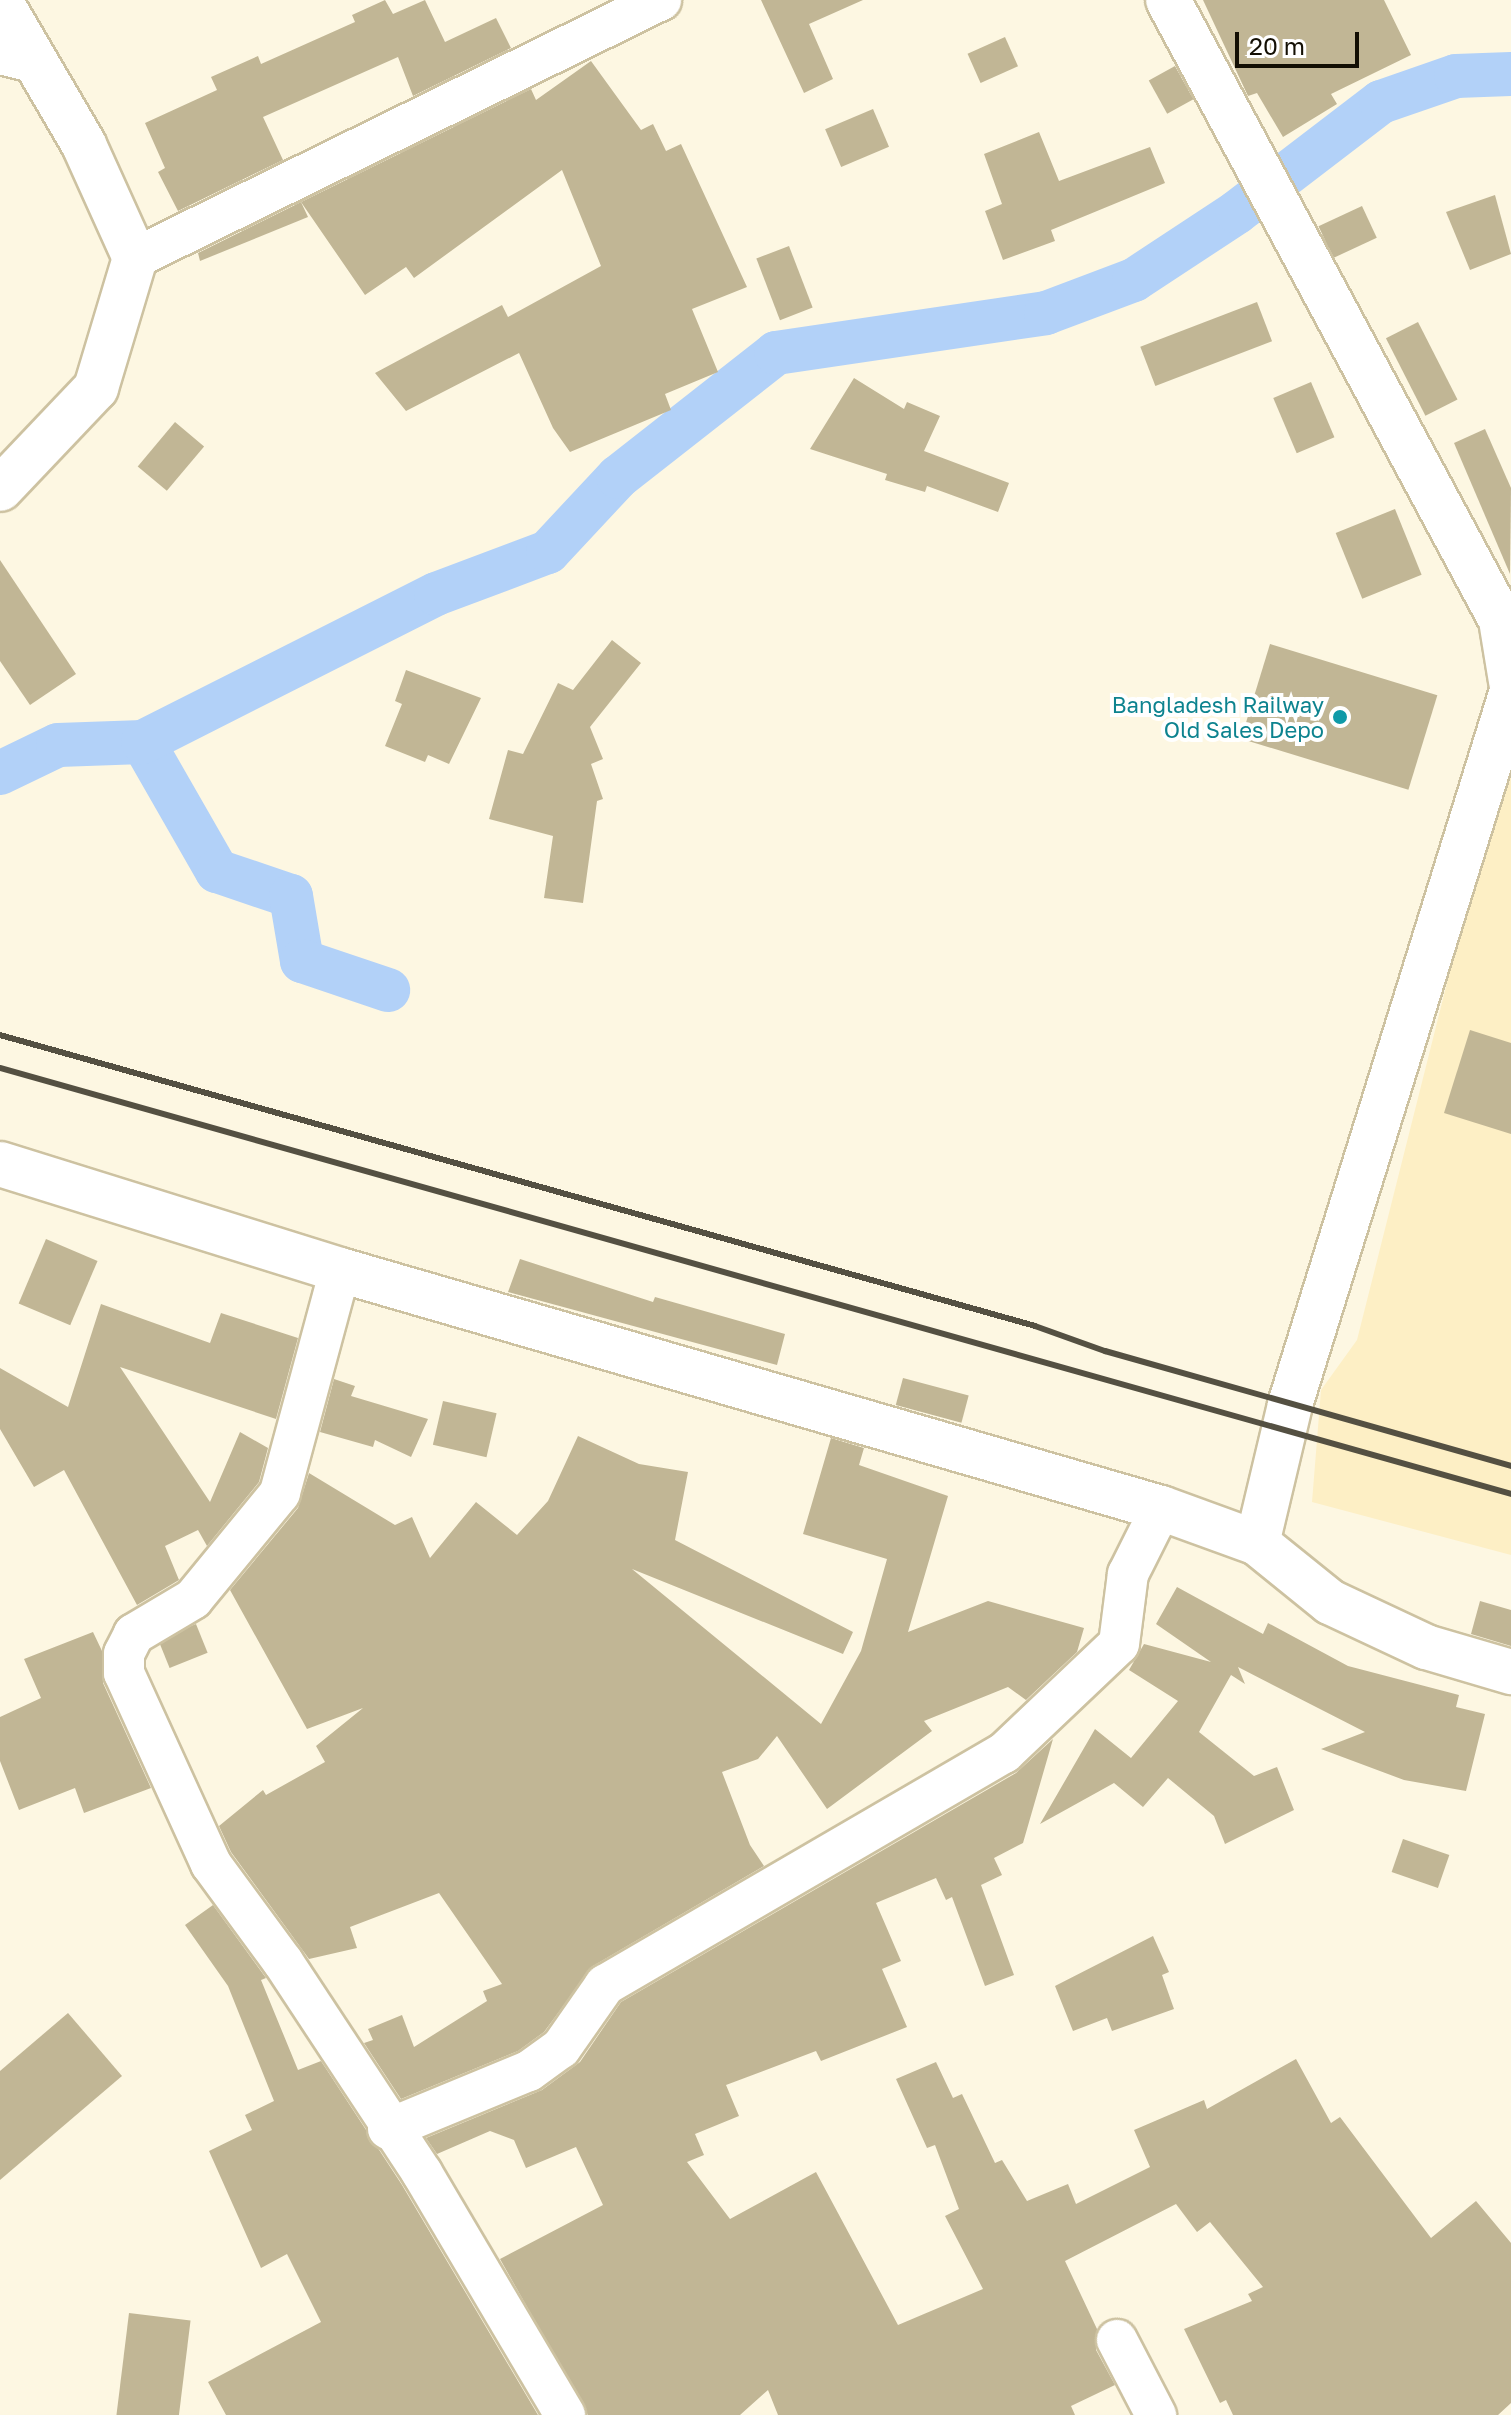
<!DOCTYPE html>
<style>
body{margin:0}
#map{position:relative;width:1511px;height:2415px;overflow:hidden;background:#fdf7e2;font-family:"Golos Text",sans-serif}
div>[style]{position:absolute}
.built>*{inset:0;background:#fdefc5}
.canal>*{height:44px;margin:-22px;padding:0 22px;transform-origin:22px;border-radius:22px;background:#b2d1f8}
.building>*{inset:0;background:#c1b695;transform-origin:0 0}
.roads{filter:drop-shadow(2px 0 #cdc2a1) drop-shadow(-2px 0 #cdc2a1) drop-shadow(0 2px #cdc2a1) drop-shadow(0 -2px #cdc2a1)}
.minor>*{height:40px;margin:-20px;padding:0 20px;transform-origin:20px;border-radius:20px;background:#fff}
.tertiary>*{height:44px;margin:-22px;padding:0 22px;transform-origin:22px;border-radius:22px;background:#fff}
.secondary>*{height:44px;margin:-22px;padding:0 22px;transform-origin:22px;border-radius:22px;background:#fff}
.rail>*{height:6px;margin:-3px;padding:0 3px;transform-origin:3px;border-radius:3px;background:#545042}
.dots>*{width:22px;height:22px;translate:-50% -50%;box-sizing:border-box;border:4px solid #fff;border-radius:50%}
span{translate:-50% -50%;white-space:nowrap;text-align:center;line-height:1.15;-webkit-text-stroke:8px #fff;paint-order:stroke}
.culture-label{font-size:22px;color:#0d838f}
.right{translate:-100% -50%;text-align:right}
.scale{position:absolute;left:1235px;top:32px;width:124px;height:36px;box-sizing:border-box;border:4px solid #130f04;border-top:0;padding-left:10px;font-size:24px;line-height:28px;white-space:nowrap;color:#130f04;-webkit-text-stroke:6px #fff;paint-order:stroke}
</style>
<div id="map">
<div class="built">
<i style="clip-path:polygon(1509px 737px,1511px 738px,1511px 1555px,1312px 1502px,1321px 1390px,1357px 1340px)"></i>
</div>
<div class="canal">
<i style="left:143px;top:742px;width:149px;rotate:60.2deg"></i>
<i style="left:217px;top:871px;width:78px;rotate:18.7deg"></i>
<i style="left:291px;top:896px;width:66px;rotate:80.4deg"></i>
<i style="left:302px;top:961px;width:91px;rotate:18.6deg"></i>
<i style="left:0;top:773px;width:64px;rotate:-25.8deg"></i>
<i style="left:58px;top:745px;width:85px;rotate:-2deg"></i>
<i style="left:143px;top:742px;width:328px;rotate:-26.8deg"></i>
<i style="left:436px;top:594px;width:120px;rotate:-20.6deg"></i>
<i style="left:548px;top:552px;width:103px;rotate:-47deg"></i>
<i style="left:618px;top:477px;width:201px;rotate:-38.1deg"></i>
<i style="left:776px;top:353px;width:273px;rotate:-8.4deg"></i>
<i style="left:1046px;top:313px;width:94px;rotate:-20.6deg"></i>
<i style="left:1134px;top:280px;width:123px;rotate:-33.4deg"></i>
<i style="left:1237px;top:212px;width:181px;rotate:-37.4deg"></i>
<i style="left:1381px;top:102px;width:79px;rotate:-19.1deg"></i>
<i style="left:1456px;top:76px;width:55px;rotate:-2.1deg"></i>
</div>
<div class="building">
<i style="clip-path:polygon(385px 0,393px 14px,425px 0,445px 42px,496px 18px,511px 48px,413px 96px,398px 57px,263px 117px,283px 160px,178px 211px,158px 172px,165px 168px,145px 123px,217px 90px,211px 77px,258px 56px,261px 64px,355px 22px,352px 15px)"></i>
<i style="clip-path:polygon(761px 0,863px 0,809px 24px,833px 79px,804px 93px)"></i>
<i style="clip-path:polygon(1203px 0,1384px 0,1411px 55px,1331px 94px,1337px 104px,1283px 137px,1257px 93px,1248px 96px)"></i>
<i style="left:1005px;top:37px;width:32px;height:41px;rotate:66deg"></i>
<i style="clip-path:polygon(591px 61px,641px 130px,653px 124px,666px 151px,681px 144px,747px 287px,692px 309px,718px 372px,665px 394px,671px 410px,570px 452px,553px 428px,519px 353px,406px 411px,375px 373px,502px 305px,508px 317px,601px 266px,562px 170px,414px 278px,406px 267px,365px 295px,301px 202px,531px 89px,536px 100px)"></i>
<i style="left:1175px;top:66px;width:38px;height:30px;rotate:61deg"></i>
<i style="left:873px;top:109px;width:41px;height:52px;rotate:67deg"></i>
<i style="clip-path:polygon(1039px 132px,1059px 181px,1150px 147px,1165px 183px,1051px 230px,1055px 241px,1003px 260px,985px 211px,1002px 204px,984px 154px)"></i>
<i style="clip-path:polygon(1495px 195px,1511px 254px,1470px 270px,1446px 212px)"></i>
<i style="clip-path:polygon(301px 202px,308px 217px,200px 261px,198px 253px)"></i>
<i style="left:1362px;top:206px;width:35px;height:48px;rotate:65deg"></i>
<i style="left:789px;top:246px;width:66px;height:35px;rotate:69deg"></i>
<i style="left:1257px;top:302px;width:42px;height:125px;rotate:69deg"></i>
<i style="left:1418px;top:322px;width:87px;height:36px;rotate:63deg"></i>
<i style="clip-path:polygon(854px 378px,904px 409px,907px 402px,940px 416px,924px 451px,1009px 483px,998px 512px,927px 486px,925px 492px,885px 480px,887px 474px,810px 449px)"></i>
<i style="left:1311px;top:382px;width:60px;height:41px;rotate:67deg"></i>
<i style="left:175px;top:422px;width:38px;height:58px;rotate:40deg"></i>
<i style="clip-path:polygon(1485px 429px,1511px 488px,1510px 574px,1454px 443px)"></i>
<i style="left:1395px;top:509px;width:71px;height:64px;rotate:68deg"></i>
<i style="clip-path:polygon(0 560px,76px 674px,30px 705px,0 661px)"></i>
<i style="clip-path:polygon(612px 640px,641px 663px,590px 727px,603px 759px,591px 764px,603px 799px,597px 801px,583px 903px,544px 898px,553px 836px,489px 819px,508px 750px,523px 754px,558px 683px,573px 690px)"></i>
<i style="left:1270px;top:644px;width:175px;height:99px;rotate:17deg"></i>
<i style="clip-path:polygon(406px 670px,481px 698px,449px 764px,428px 755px,425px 762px,385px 746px,402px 704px,395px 701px)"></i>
<i style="clip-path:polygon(1470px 1030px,1511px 1043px,1511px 1134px,1444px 1113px)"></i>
<i style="left:46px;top:1239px;width:56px;height:70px;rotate:23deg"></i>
<i style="clip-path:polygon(520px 1259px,653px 1302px,655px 1297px,785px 1334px,777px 1365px,508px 1292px)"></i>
<i style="clip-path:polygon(101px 1304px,210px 1343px,221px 1313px,298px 1338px,276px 1419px,120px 1367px,210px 1502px,240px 1432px,268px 1448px,259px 1482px,207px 1546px,198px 1530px,165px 1546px,179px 1580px,137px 1605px,64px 1470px,34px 1487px,0 1429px,0 1368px,68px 1407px)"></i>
<i style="left:903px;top:1378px;width:68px;height:28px;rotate:15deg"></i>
<i style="clip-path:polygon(334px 1379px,355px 1386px,351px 1396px,428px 1419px,411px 1457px,375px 1440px,373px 1447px,320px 1432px)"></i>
<i style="left:443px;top:1401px;width:55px;height:45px;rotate:13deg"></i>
<i style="clip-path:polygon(578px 1436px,639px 1464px,688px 1472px,675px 1540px,853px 1632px,843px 1654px,632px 1569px,821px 1724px,861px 1651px,887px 1559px,803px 1534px,831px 1438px,864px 1448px,859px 1465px,948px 1496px,908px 1632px,988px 1601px,1084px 1628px,1077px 1652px,1026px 1700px,1008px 1687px,924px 1721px,932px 1731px,827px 1809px,777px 1736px,758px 1759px,722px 1772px,750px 1845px,764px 1866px,593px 1966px,544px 2032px,518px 2051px,401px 2099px,364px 2043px,373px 2040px,368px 2029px,402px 2015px,414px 2047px,487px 2001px,483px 1991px,502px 1984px,439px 1893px,350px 1927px,357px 1948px,309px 1959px,231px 1852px,219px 1826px,263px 1790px,266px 1795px,325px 1762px,316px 1746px,363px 1708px,307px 1729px,230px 1590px,298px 1508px,309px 1473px,395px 1525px,412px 1517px,430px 1558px,476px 1502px,517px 1535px,548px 1501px)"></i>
<i style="clip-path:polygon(1177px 1587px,1263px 1634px,1268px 1623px,1348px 1666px,1459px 1695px,1456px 1707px,1485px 1714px,1466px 1791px,1404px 1780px,1321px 1749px,1365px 1732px,1238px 1667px,1245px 1684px,1231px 1675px,1199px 1732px,1254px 1776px,1277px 1767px,1294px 1810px,1225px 1844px,1214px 1816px,1168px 1778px,1143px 1807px,1114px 1783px,1040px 1824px,1095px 1729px,1131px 1758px,1178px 1701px,1129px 1670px,1144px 1644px,1211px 1662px,1156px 1624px)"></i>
<i style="clip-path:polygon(1480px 1601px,1511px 1610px,1511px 1646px,1471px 1634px)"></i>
<i style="left:196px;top:1624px;width:31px;height:41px;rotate:68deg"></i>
<i style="clip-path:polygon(93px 1632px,102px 1651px,103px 1683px,151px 1788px,84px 1813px,75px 1788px,19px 1810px,0 1761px,0 1717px,41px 1698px,24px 1659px)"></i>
<i style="clip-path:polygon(1053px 1739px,1023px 1843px,994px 1858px,1002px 1875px,981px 1885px,1014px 1975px,985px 1986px,952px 1897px,946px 1900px,936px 1878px,876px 1903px,901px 1961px,882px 1969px,907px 2027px,821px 2061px,816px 2051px,726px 2085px,739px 2116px,695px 2134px,704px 2155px,687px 2162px,730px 2219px,816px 2172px,898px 2325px,983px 2289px,945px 2216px,959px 2209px,935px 2145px,927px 2148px,896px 2079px,936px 2062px,953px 2098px,962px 2094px,995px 2163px,1002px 2160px,1027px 2201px,1068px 2184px,1076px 2204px,1150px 2167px,1134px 2130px,1204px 2100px,1207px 2109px,1296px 2059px,1331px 2123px,1340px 2117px,1431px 2238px,1476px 2201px,1511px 2243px,1511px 2403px,1498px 2415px,1233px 2415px,1226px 2400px,1220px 2403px,1184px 2329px,1252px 2301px,1248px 2294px,1263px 2287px,1210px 2222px,1197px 2232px,1176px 2204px,1065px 2261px,1097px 2329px,1096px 2350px,1115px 2385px,1071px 2406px,1075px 2415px,778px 2415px,768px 2390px,740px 2415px,588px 2415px,500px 2259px,603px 2205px,576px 2147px,526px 2168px,514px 2140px,490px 2131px,437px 2154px,426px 2138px,542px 2090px,580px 2062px,621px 2002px,1016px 1773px)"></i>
<i style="left:1403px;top:1839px;width:49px;height:35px;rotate:19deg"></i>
<i style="clip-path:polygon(213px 1905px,266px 1978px,261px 1980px,298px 2070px,321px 2061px,402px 2185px,538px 2415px,226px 2415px,208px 2382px,321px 2322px,287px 2254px,261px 2268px,209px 2151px,252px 2130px,245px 2115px,274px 2101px,228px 1986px,185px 1925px)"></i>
<i style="clip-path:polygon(1153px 1936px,1169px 1972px,1162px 1975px,1174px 2009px,1112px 2031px,1107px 2018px,1073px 2031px,1055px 1986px)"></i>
<i style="clip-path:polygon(68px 2013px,122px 2076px,0 2180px,0 2071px)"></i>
<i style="left:129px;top:2313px;width:62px;height:103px;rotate:7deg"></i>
</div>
<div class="roads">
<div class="minor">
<i style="left:0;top:54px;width:37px;rotate:14deg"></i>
<i style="left:135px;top:258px;width:586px;rotate:-26.13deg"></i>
<i style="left:340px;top:1270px;width:231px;rotate:105.1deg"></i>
<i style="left:280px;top:1493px;width:137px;rotate:129.4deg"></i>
<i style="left:193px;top:1599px;width:69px;rotate:149.3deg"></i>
<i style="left:134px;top:1634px;width:22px;rotate:117deg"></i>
<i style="left:124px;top:1654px;width:19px;rotate:90deg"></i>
<i style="left:124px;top:1673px;width:210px;rotate:65.5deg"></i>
<i style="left:211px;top:1864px;width:122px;rotate:53.7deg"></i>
<i style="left:283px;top:1962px;width:253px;rotate:56.6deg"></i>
<i style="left:422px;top:2173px;width:281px;rotate:59.4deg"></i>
<i style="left:388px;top:2129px;width:152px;rotate:-22.4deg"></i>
<i style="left:529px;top:2071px;width:39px;rotate:-36deg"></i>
<i style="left:561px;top:2048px;width:77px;rotate:-55.1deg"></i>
<i style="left:605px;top:1985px;width:462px;rotate:-30.2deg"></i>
<i style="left:1004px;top:1753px;width:158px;rotate:-43.5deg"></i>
<i style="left:1119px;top:1644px;width:71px;rotate:-82.7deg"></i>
<i style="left:1128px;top:1574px;width:74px;rotate:-63.4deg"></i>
<i style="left:1117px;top:2340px;width:85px;rotate:62.5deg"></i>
</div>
<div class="tertiary">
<i style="left:1168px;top:0;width:704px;rotate:61.76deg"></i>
<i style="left:1501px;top:620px;width:62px;rotate:80.7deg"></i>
<i style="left:1511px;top:694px;width:745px;rotate:107.27deg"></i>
<i style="left:1290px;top:1405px;width:142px;rotate:103.4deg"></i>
<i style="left:1257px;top:1543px;width:94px;rotate:38.9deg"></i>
<i style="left:1330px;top:1602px;width:106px;rotate:25.1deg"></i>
<i style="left:1426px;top:1647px;width:89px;rotate:16.4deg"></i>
<i style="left:0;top:1164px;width:356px;rotate:17.3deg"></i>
<i style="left:340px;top:1270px;width:855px;rotate:16.17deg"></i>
<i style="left:1161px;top:1508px;width:102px;rotate:20deg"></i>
</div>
<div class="secondary">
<i style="left:0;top:1px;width:167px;rotate:59.7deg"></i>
<i style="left:84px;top:145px;width:124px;rotate:65.7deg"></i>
<i style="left:135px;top:258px;width:136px;rotate:106.7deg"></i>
<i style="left:96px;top:388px;width:139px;rotate:133.5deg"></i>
</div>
</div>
<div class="rail">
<i style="left:0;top:1035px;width:1075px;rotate:15.7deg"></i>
<i style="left:1035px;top:1326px;width:74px;rotate:19.7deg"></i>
<i style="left:1105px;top:1351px;width:422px;rotate:15.8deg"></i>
<i style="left:0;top:1068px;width:1570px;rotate:15.74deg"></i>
</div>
<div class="dots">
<i style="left:1340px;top:717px;background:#0f9aa8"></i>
</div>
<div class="culture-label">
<span class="right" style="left:1324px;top:717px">Bangladesh Railway<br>Old Sales Depo</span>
</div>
<div class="scale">20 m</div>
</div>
